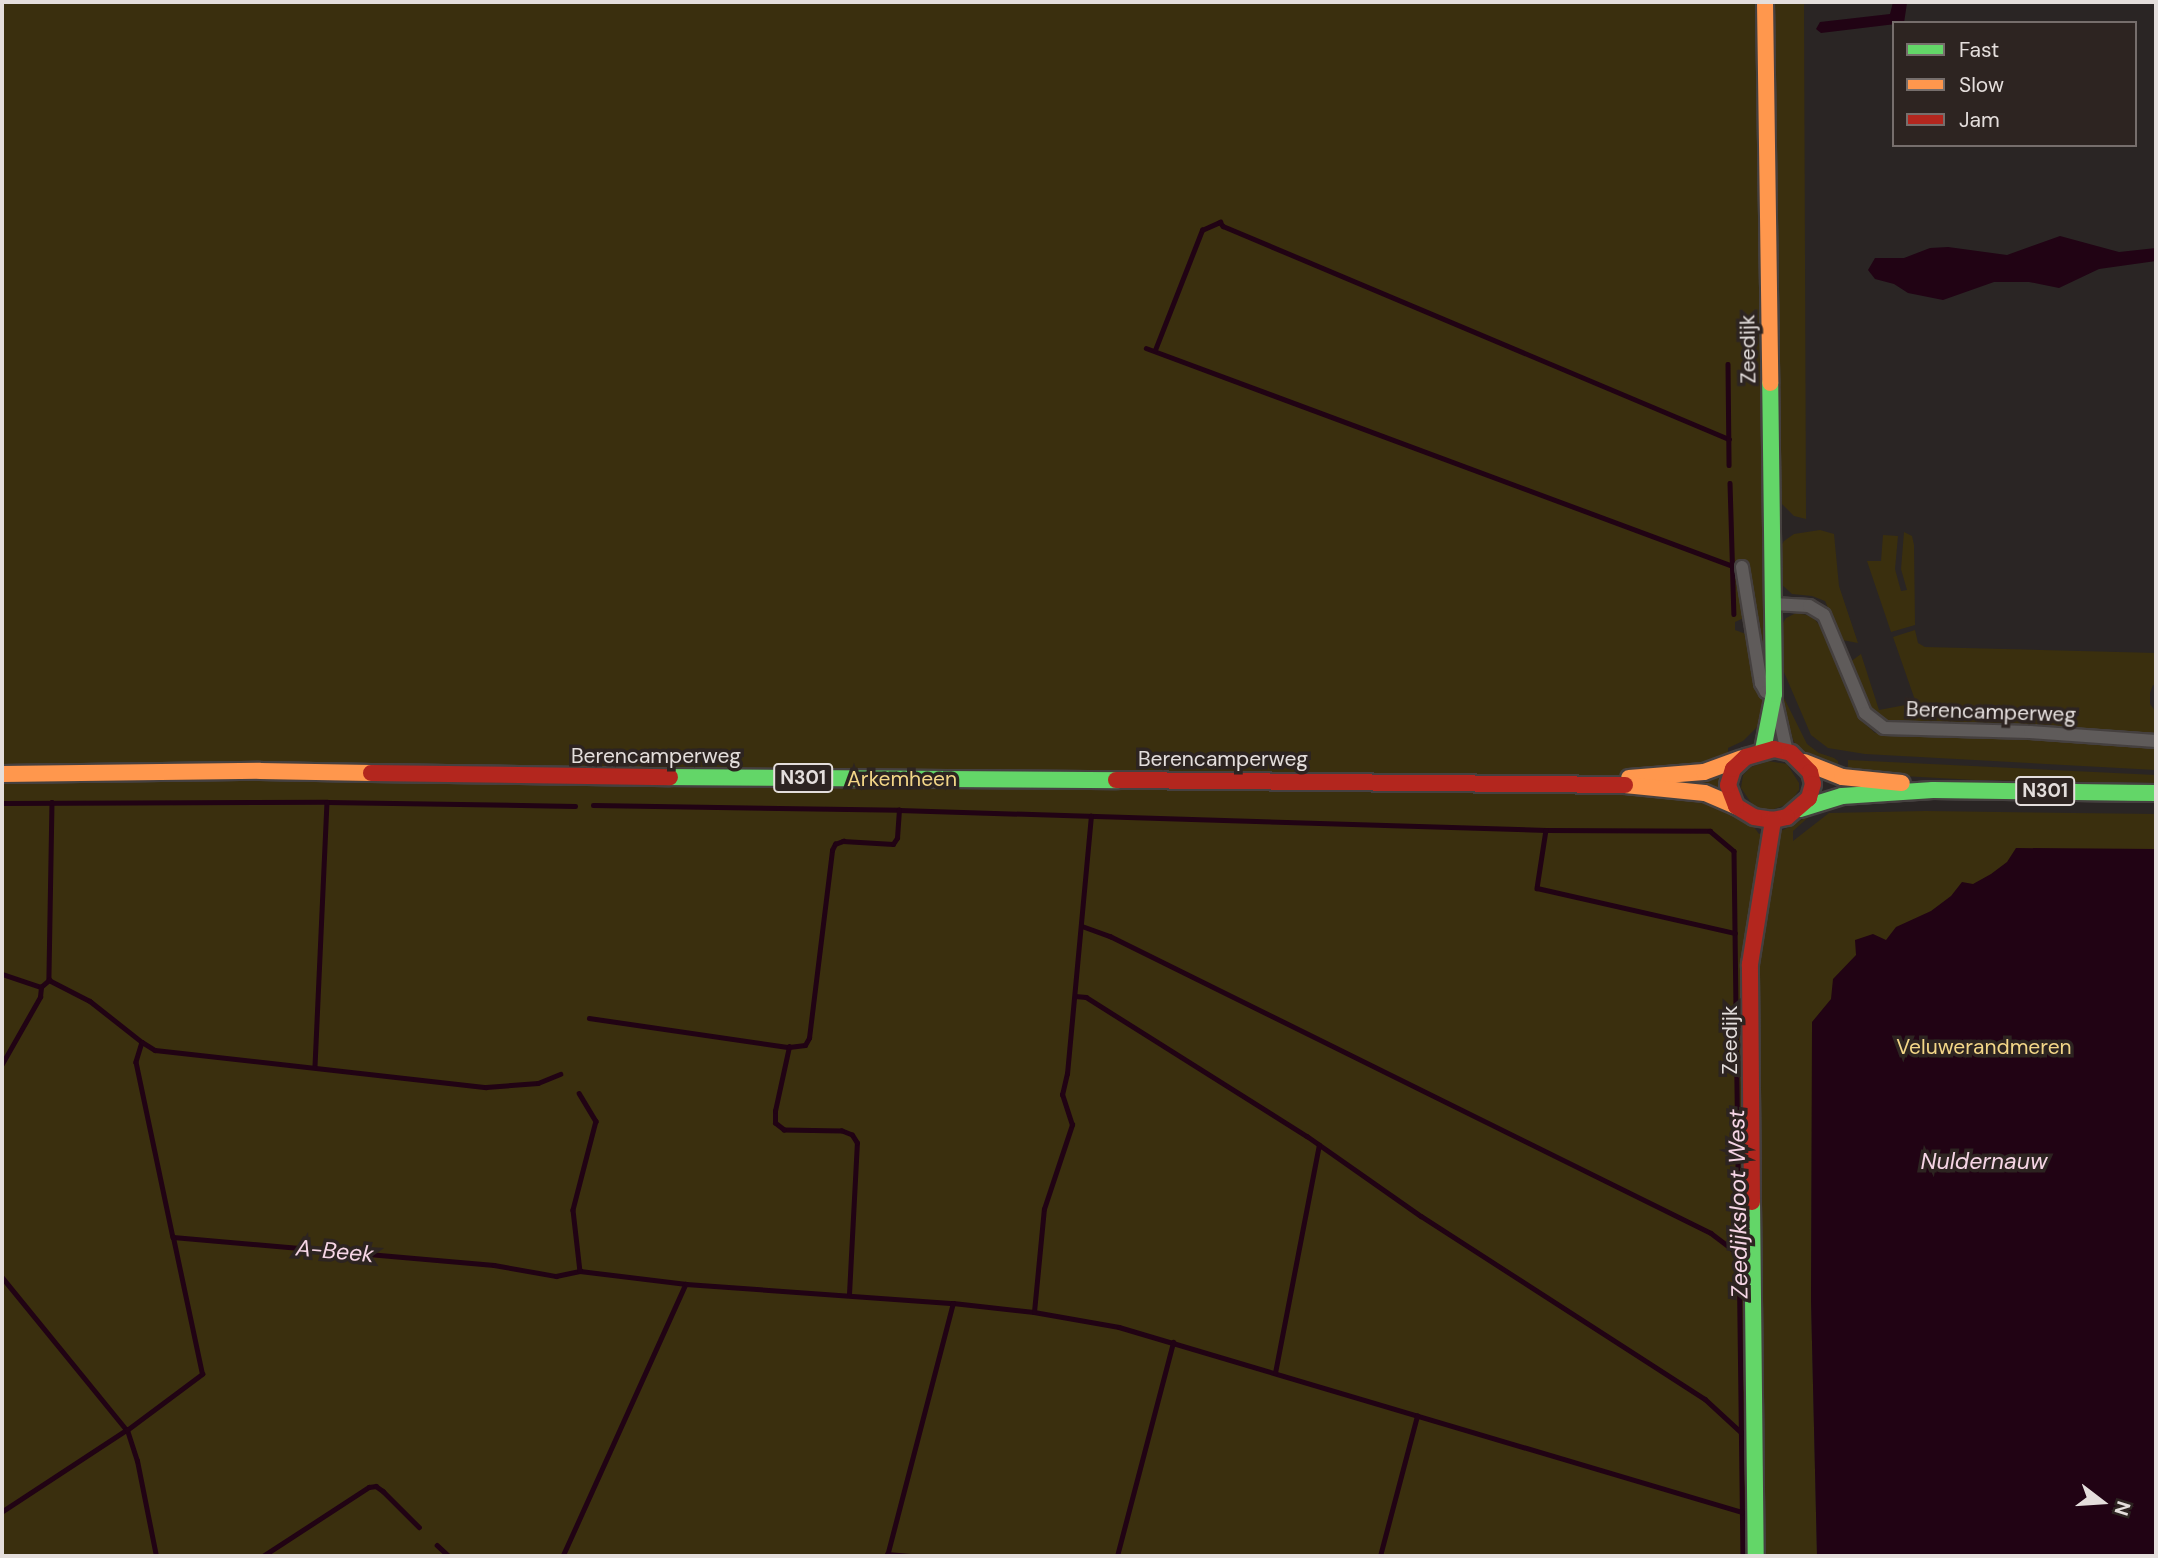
<!DOCTYPE html>
<style>
body{margin:0}
#map{position:relative;width:2158px;height:1558px;overflow:hidden;background:#2a2524;font-family:"DM Sans",sans-serif}
div>[style]{position:absolute}
.green>*{inset:0;background:#3a2f0e}
.water>*{inset:0;background:#210314}
.stream>*{height:4.5px;margin:-2.25px;padding:0 2.25px;transform-origin:2.25px;border-radius:2.25px;background:#210314}
.roads{filter:drop-shadow(2px 0 #45403f) drop-shadow(-2px 0 #45403f) drop-shadow(0 2px #45403f) drop-shadow(0 -2px #45403f)}
.street>*{height:12px;margin:-6px;padding:0 6px;transform-origin:6px;border-radius:6px;background:#5f5b5a}
.fast>*{height:16px;margin:-8px;padding:0 8px;transform-origin:8px;border-radius:8px;background:#63d668}
.slow>*{height:16px;margin:-8px;padding:0 8px;transform-origin:8px;border-radius:8px;background:#ff974d}
.jam>*{height:16px;margin:-8px;padding:0 8px;transform-origin:8px;border-radius:8px;background:#b3261e}
span{translate:-50% -50%;white-space:nowrap;text-align:center;line-height:1.15;-webkit-text-stroke:7px #2d2421;paint-order:stroke}
.shield-label span{padding:2px 5px;background:#2d2421;border:2px solid;border-radius:5px;-webkit-text-stroke-width:0}
.shield-label{font-size:19px;color:#e4dedc;font-weight:700}
.street-label{font-size:21px;color:#e4dedc}
.park-label{font-size:21px;color:#f3d688}
.water-label{font-size:23px;color:#f6d5e5;font-style:italic}
.frame{position:absolute;inset:0;border:4px solid #e4dedc;pointer-events:none}
.legend{position:absolute;left:1892px;top:21px;width:245px;height:126px;box-sizing:border-box;background:#2d2421;border:2px solid #766e6c;margin:0;padding:9px 12px;list-style:none;font-size:21px;color:#e4dedc}
.legend li{display:flex;align-items:center;gap:14px;height:35px}
.legend b{width:35px;border:2px solid #766e6c}
.north{position:absolute;left:2067px;top:1467px;width:70px;height:70px;-webkit-text-stroke:5px #2d2421;paint-order:stroke;rotate:107deg;font-size:19px;font-weight:700;line-height:28px;text-align:center;color:#e4dedc}
.north::after{content:'';display:block;margin:auto;width:24px;height:32px;background:#e4dedc;clip-path:polygon(50% 0,100% 100%,50% 72%,0 100%)}
</style>
<div id="map">
<div class="green">
<i style="clip-path:polygon(2px 2px,1758px 2px,1769px 657px,1766px 678px,1748px 566px,1744px 618px,1735px 622px,1735px 630px,1746px 634px,1766px 707px,1763px 721px,1743px 741px,1728px 748px,1729px 810px,1752px 824px,1759px 834px,1783px 830px,1812px 814px,1793px 831px,1793px 841px,1829px 813px,1926px 811px,2156px 814px,2156px 1556px,1812px 1100px,1811px 1300px,1817px 1556px,2px 1556px)"></i>
<i style="clip-path:polygon(1770px 2px,1804px 2px,1806px 519px,1794px 516px,1779px 501px)"></i>
<i style="clip-path:polygon(1820px 530px,1834px 534px,1839px 586px,1858px 643px,1842px 640px,1825px 601px,1812px 596px,1792px 594px,1780px 583px,1779px 549px,1784px 541px,1794px 534px)"></i>
<i style="clip-path:polygon(1904px 532px,1912px 536px,1914px 545px,1915px 625px,1891px 632px,1867px 561px,1881px 561px,1883px 535px,1898px 536px,1895px 569px,1901px 591px,1907px 590px,1901px 569px)"></i>
<i style="clip-path:polygon(1796px 613px,1812px 616px,1825px 632px,1861px 720px,1875px 733px,2030px 737px,2156px 747px,2156px 770px,1865px 754px,1828px 748px,1811px 735px,1780px 663px,1780px 628px,1786px 618px)"></i>
<i style="clip-path:polygon(1915px 630px,1918px 643px,1925px 647px,2156px 653px,2156px 686px,2153px 685px,2150px 693px,2150px 704px,2156px 712px,2156px 736px,1886px 722px,1868px 707px,1850px 662px,1861px 654px,1879px 710px,1916px 703px,1893px 637px)"></i>
<i style="clip-path:polygon(1780px 690px,1807px 744px,1819px 753px,1834px 758px,1838px 761px,1839px 771px,1818px 762px,1797px 747px,1793px 740px)"></i>
<i style="clip-path:polygon(1848px 760px,2156px 775px,2156px 783px,1975px 780px,1848px 773px)"></i>
<i style="clip-path:polygon(1768px 761px,1787px 764px,1799px 783px,1799px 790px,1789px 804px,1771px 810px,1754px 807px,1741px 788px,1743px 775px,1751px 767px)"></i>
</div>
<div class="water">
<i style="clip-path:polygon(1893px 2px,1929px 2px,1907px 3px,1904px 23px,1821px 33px,1816px 29px,1820px 22px,1890px 14px)"></i>
<i style="clip-path:polygon(2060px 236px,2119px 252px,2156px 248px,2156px 261px,2099px 269px,2059px 288px,2029px 282px,1994px 282px,1943px 300px,1908px 293px,1894px 284px,1875px 279px,1868px 270px,1875px 258px,1904px 258px,1930px 248px,1948px 247px,2007px 255px)"></i>
<i style="clip-path:polygon(2016px 848px,2156px 849px,2156px 1556px,1817px 1556px,1811px 1300px,1812px 1022px,1831px 999px,1833px 979px,1856px 955px,1855px 940px,1873px 934px,1886px 940px,1896px 927px,1931px 911px,1951px 896px,1962px 882px,1973px 884px,1991px 874px,2007px 862px)"></i>
</div>
<div class="stream">
<i style="left:1146px;top:348px;width:623px;rotate:20.38deg"></i>
<i style="left:1155px;top:350px;width:129px;rotate:-68.6deg"></i>
<i style="left:1202px;top:230px;width:20px;rotate:-24deg"></i>
<i style="left:1220px;top:222px;width:5px;rotate:53deg"></i>
<i style="left:1223px;top:226px;width:549px;rotate:22.83deg"></i>
<i style="left:1728px;top:364px;width:101px;rotate:89.4deg"></i>
<i style="left:1730px;top:483px;width:131px;rotate:88.3deg"></i>
<i style="left:52px;top:802px;width:178px;rotate:91deg"></i>
<i style="left:49px;top:980px;width:46px;rotate:27.1deg"></i>
<i style="left:90px;top:1001px;width:66px;rotate:38.3deg"></i>
<i style="left:142px;top:1042px;width:21px;rotate:107deg"></i>
<i style="left:136px;top:1062px;width:179px;rotate:78.1deg"></i>
<i style="left:173px;top:1237px;width:322px;rotate:5deg"></i>
<i style="left:494px;top:1265px;width:63px;rotate:10.1deg"></i>
<i style="left:556px;top:1276px;width:25px;rotate:-12deg"></i>
<i style="left:580px;top:1271px;width:107px;rotate:7deg"></i>
<i style="left:686px;top:1284px;width:299px;rotate:114.3deg"></i>
<i style="left:327px;top:802px;width:248px;rotate:0.9deg"></i>
<i style="left:2px;top:803px;width:325px;rotate:-0.2deg"></i>
<i style="left:327px;top:802px;width:265px;rotate:92.6deg"></i>
<i style="left:593px;top:805px;width:306px;rotate:0.9deg"></i>
<i style="left:899px;top:810px;width:647px;rotate:1.77deg"></i>
<i style="left:1546px;top:830px;width:164px;rotate:0.3deg"></i>
<i style="left:1710px;top:831px;width:31px;rotate:40deg"></i>
<i style="left:1734px;top:851px;width:705px;rotate:89.27deg"></i>
<i style="left:1546px;top:830px;width:59px;rotate:98.8deg"></i>
<i style="left:1537px;top:888px;width:203px;rotate:12.8deg"></i>
<i style="left:1082px;top:926px;width:30px;rotate:20deg"></i>
<i style="left:1110px;top:936px;width:670px;rotate:26.3deg"></i>
<i style="left:1711px;top:1233px;width:31px;rotate:37deg"></i>
<i style="left:2px;top:974px;width:41px;rotate:18.4deg"></i>
<i style="left:41px;top:987px;width:11px;rotate:-41deg"></i>
<i style="left:1075px;top:996px;width:11px;rotate:5deg"></i>
<i style="left:1086px;top:997px;width:261px;rotate:32.2deg"></i>
<i style="left:1307px;top:1136px;width:139px;rotate:35.1deg"></i>
<i style="left:1421px;top:1216px;width:338px;rotate:32.8deg"></i>
<i style="left:1705px;top:1399px;width:50px;rotate:42.6deg"></i>
<i style="left:589px;top:1018px;width:202px;rotate:8.3deg"></i>
<i style="left:142px;top:1042px;width:15px;rotate:32deg"></i>
<i style="left:155px;top:1050px;width:333px;rotate:6.4deg"></i>
<i style="left:486px;top:1087px;width:52px;rotate:-4.4deg"></i>
<i style="left:538px;top:1083px;width:24px;rotate:-22deg"></i>
<i style="left:2px;top:1064px;width:77px;rotate:-60.4deg"></i>
<i style="left:40px;top:997px;width:10px;rotate:-84deg"></i>
<i style="left:579px;top:1093px;width:33px;rotate:59deg"></i>
<i style="left:596px;top:1121px;width:92px;rotate:104.5deg"></i>
<i style="left:573px;top:1210px;width:61px;rotate:83.5deg"></i>
<i style="left:2px;top:1277px;width:198px;rotate:50.8deg"></i>
<i style="left:127px;top:1430px;width:149px;rotate:146.7deg"></i>
<i style="left:686px;top:1284px;width:268px;rotate:4.1deg"></i>
<i style="left:953px;top:1303px;width:81px;rotate:6.3deg"></i>
<i style="left:1034px;top:1312px;width:86px;rotate:10deg"></i>
<i style="left:1119px;top:1327px;width:650px;rotate:16.54deg"></i>
<i style="left:849px;top:1294px;width:151px;rotate:-87deg"></i>
<i style="left:857px;top:1143px;width:9px;rotate:-122deg"></i>
<i style="left:852px;top:1135px;width:11px;rotate:-158deg"></i>
<i style="left:842px;top:1131px;width:58px;rotate:-179deg"></i>
<i style="left:784px;top:1130px;width:11px;rotate:-142deg"></i>
<i style="left:775px;top:1123px;width:12px;rotate:-90deg"></i>
<i style="left:775px;top:1111px;width:66px;rotate:-77.7deg"></i>
<i style="left:789px;top:1047px;width:16px;rotate:-7deg"></i>
<i style="left:805px;top:1045px;width:8px;rotate:-60deg"></i>
<i style="left:809px;top:1038px;width:189px;rotate:-83deg"></i>
<i style="left:832px;top:850px;width:7px;rotate:-63deg"></i>
<i style="left:835px;top:844px;width:9px;rotate:-21deg"></i>
<i style="left:843px;top:841px;width:50px;rotate:3.4deg"></i>
<i style="left:893px;top:844px;width:7px;rotate:-56deg"></i>
<i style="left:897px;top:838px;width:28px;rotate:-86deg"></i>
<i style="left:1034px;top:1312px;width:103px;rotate:-84.5deg"></i>
<i style="left:1044px;top:1209px;width:89px;rotate:-71.6deg"></i>
<i style="left:1072px;top:1125px;width:32px;rotate:-108deg"></i>
<i style="left:1062px;top:1095px;width:22px;rotate:-77deg"></i>
<i style="left:1067px;top:1074px;width:259px;rotate:-84.7deg"></i>
<i style="left:1275px;top:1373px;width:232px;rotate:-79.1deg"></i>
<i style="left:437px;top:1545px;width:16px;rotate:43deg"></i>
<i style="left:887px;top:1554px;width:23px;rotate:5deg"></i>
<i style="left:156px;top:1556px;width:97px;rotate:-101.3deg"></i>
<i style="left:137px;top:1461px;width:33px;rotate:-108deg"></i>
<i style="left:127px;top:1430px;width:94px;rotate:-36.7deg"></i>
<i style="left:202px;top:1374px;width:140px;rotate:-102deg"></i>
<i style="left:263px;top:1556px;width:126px;rotate:-33.1deg"></i>
<i style="left:369px;top:1487px;width:7px;rotate:-8deg"></i>
<i style="left:376px;top:1486px;width:9px;rotate:36deg"></i>
<i style="left:383px;top:1491px;width:51px;rotate:45deg"></i>
<i style="left:887px;top:1556px;width:261px;rotate:-75.4deg"></i>
<i style="left:1117px;top:1556px;width:221px;rotate:-75.3deg"></i>
<i style="left:1380px;top:1556px;width:145px;rotate:-75.2deg"></i>
</div>
<div class="roads">
<div class="street">
<i style="left:1742px;top:567px;width:118px;rotate:80.7deg"></i>
<i style="left:1761px;top:683px;width:10px;rotate:61deg"></i>
<i style="left:1766px;top:692px;width:8px;rotate:14deg"></i>
<i style="left:1774px;top:694px;width:59px;rotate:77.4deg"></i>
<i style="left:1773px;top:604px;width:36px;rotate:3deg"></i>
<i style="left:1809px;top:606px;width:17px;rotate:31deg"></i>
<i style="left:1824px;top:615px;width:106px;rotate:67.3deg"></i>
<i style="left:1865px;top:713px;width:24px;rotate:38deg"></i>
<i style="left:1884px;top:728px;width:146px;rotate:1.6deg"></i>
<i style="left:2030px;top:732px;width:126px;rotate:4.1deg"></i>
</div>
<div class="fast">
<i style="left:1763px;top:750px;width:57px;rotate:-78.9deg"></i>
<i style="left:1774px;top:694px;width:311px;rotate:-90.7deg"></i>
<i style="left:670px;top:777px;width:446px;rotate:0.4deg"></i>
<i style="left:1800px;top:809px;width:44px;rotate:-17.2deg"></i>
<i style="left:1842px;top:796px;width:91px;rotate:-3.8deg"></i>
<i style="left:1933px;top:790px;width:223px;rotate:0.8deg"></i>
<i style="left:1752px;top:1202px;width:354px;rotate:89.4deg"></i>
</div>
<div class="slow">
<i style="left:1765px;top:2px;width:381px;rotate:89.2deg"></i>
<i style="left:1804px;top:762px;width:41px;rotate:21.5deg"></i>
<i style="left:1842px;top:777px;width:60px;rotate:5.7deg"></i>
<i style="left:2px;top:774px;width:258px;rotate:-0.7deg"></i>
<i style="left:260px;top:771px;width:111px;rotate:1deg"></i>
<i style="left:1629px;top:778px;width:75px;rotate:-4.6deg"></i>
<i style="left:1704px;top:772px;width:40px;rotate:-20.2deg"></i>
<i style="left:1625px;top:785px;width:80px;rotate:5.7deg"></i>
<i style="left:1705px;top:793px;width:34px;rotate:23deg"></i>
</div>
<div class="jam">
<i style="left:1774px;top:749px;width:17px;rotate:13deg"></i>
<i style="left:1791px;top:753px;width:27px;rotate:45deg"></i>
<i style="left:1810px;top:772px;width:12px;rotate:76deg"></i>
<i style="left:1813px;top:784px;width:15px;rotate:106deg"></i>
<i style="left:1809px;top:798px;width:29px;rotate:139deg"></i>
<i style="left:1787px;top:817px;width:14px;rotate:168deg"></i>
<i style="left:1773px;top:820px;width:19px;rotate:-171deg"></i>
<i style="left:1754px;top:817px;width:21px;rotate:-149deg"></i>
<i style="left:1736px;top:806px;width:22px;rotate:-111deg"></i>
<i style="left:1728px;top:785px;width:17px;rotate:-73deg"></i>
<i style="left:1733px;top:769px;width:18px;rotate:-43deg"></i>
<i style="left:1746px;top:757px;width:29px;rotate:-16deg"></i>
<i style="left:371px;top:773px;width:299px;rotate:0.8deg"></i>
<i style="left:1116px;top:780px;width:509px;rotate:0.56deg"></i>
<i style="left:1752px;top:1202px;width:238px;rotate:-90.5deg"></i>
<i style="left:1750px;top:964px;width:146px;rotate:-80.9deg"></i>
</div>
</div>
<div class="shield-label">
<span style="left:803px;top:778px">N301</span>
<span style="left:2045px;top:791px">N301</span>
</div>
<div class="street-label">
<span style="left:1748px;top:349px;rotate:-91deg">Zeedijk</span>
<span style="left:1991px;top:712px;rotate:2deg">Berencamperweg</span>
<span style="left:656px;top:756px">Berencamperweg</span>
<span style="left:1223px;top:759px">Berencamperweg</span>
<span style="left:1730px;top:1040px;rotate:-90deg">Zeedijk</span>
</div>
<div class="park-label">
<span style="left:902px;top:779px">Arkemheen</span>
<span style="left:1984px;top:1047px">Veluwerandmeren</span>
</div>
<div class="water-label">
<span style="left:1984px;top:1161px">Nuldernauw</span>
<span style="left:1738px;top:1204px;rotate:-91deg">Zeedijksloot West</span>
<span style="left:335px;top:1251px;rotate:5deg">A-Beek</span>
</div>
<div class="frame"></div>
<ul class="legend">
<li><b style="height:9px;background:#63d668"></b>Fast</li>
<li><b style="height:9px;background:#ff974d"></b>Slow</li>
<li><b style="height:9px;background:#b3261e"></b>Jam</li>
</ul>
<div class="north">N</div>
</div>
